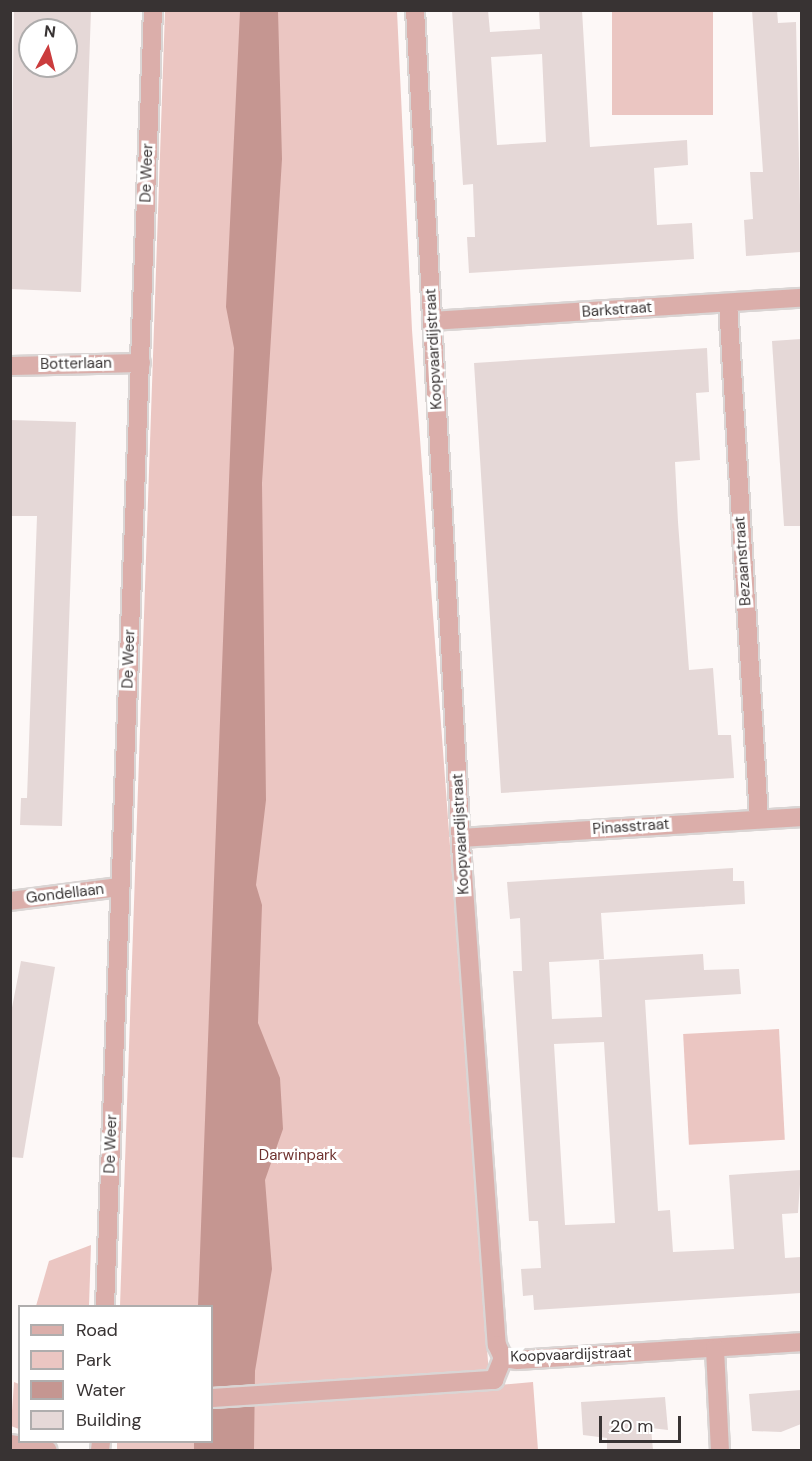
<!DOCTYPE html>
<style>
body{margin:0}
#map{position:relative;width:812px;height:1461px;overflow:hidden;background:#fdf8f7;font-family:"DM Sans",sans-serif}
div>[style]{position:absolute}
.green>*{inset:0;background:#ebc6c2;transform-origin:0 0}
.water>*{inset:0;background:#c59691}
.building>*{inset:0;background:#e5d8d7}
.roads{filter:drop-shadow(2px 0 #dad5d4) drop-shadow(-2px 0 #dad5d4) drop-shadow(0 2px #dad5d4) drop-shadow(0 -2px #dad5d4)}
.minor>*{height:18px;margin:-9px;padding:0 9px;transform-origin:9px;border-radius:9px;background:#dbaeaa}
span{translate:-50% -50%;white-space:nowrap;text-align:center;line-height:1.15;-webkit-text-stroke:6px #fff;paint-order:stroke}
.street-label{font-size:15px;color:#383333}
.park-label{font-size:15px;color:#6f322f}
.frame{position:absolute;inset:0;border:12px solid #383333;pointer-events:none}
.legend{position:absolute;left:18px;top:1305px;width:195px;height:138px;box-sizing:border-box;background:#fff;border:2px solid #afadad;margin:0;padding:8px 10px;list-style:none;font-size:18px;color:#383333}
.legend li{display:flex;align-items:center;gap:12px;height:30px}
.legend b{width:30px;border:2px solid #afadad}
.north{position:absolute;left:18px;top:18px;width:60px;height:60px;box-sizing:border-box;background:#fff;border:2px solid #afadad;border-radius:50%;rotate:7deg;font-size:16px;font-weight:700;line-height:24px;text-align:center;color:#383333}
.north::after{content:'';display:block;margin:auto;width:21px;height:27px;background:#cb3c3d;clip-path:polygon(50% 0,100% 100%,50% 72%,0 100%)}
.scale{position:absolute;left:599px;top:1416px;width:82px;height:27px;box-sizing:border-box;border:3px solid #383333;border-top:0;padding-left:8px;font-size:18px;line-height:21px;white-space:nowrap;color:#383333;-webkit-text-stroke:4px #fff;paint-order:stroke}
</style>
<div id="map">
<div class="green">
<i style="clip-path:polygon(165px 11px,397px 11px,412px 330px,489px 1375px,499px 1385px,533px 1382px,538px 1450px,117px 1450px,117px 1442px,212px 1442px,212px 1306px,120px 1306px)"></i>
<i style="left:612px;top:11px;width:101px;height:104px"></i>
<i style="left:779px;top:1029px;width:111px;height:96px;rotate:87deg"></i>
<i style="clip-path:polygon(91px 1245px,89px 1306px,36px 1306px,49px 1261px)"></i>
<i style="clip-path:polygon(14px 1382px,19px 1384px,19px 1429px,11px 1426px)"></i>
</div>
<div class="water">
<i style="clip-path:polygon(240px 11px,278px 11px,282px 159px,262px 483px,266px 800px,256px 885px,262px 905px,258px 1023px,280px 1078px,283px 1129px,265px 1180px,272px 1269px,255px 1371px,254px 1450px,194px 1450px,194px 1442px,212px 1442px,212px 1306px,198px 1306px,234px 348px,226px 307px)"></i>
</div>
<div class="building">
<i style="clip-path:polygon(evenodd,14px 10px,91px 11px,81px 292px,10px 289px,14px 10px,30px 30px,66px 30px,66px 66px,30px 66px,30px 30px)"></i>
<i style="clip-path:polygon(evenodd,452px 10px,488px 10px,490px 32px,540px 29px,539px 10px,582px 10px,590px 147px,687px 140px,688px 165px,654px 168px,657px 225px,692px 223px,694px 259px,469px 273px,467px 237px,475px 237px,473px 184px,463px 185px,452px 10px,542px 54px,546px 142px,497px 145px,491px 57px,542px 54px)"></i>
<i style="clip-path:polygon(752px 10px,777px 10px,778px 23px,796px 22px,801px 252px,746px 256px,744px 220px,753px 219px,750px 172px,763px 172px)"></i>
<i style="clip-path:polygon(801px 339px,801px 526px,784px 526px,772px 341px)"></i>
<i style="clip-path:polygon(707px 348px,709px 392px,696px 393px,700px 460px,675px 462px,678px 522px,689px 670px,713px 668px,718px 735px,731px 735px,734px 778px,501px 793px,474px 363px)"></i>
<i style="clip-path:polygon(10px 420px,76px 422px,62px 826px,20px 825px,21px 798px,27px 798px,37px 516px,10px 516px)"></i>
<i style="clip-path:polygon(evenodd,733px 868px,733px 881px,744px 881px,745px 904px,601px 913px,604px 959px,549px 962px,552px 1019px,602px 1017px,599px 960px,703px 954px,704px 970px,739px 969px,741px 994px,645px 1000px,658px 1211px,670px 1210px,673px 1252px,734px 1249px,729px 1175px,801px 1170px,798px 1213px,782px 1214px,785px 1258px,801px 1257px,801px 1293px,534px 1310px,533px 1295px,523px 1296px,521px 1269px,541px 1268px,538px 1221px,529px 1221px,513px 971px,522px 971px,520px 918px,510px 919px,507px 882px,733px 868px,604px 1042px,615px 1223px,565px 1225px,554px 1044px,604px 1042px)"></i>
<i style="clip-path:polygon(21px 961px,55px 967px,23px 1158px,10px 1157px,10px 1018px)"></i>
<i style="clip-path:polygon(801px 1390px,801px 1424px,781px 1432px,752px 1431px,749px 1394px)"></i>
<i style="clip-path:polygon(665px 1397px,668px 1430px,651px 1428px,653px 1450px,607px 1450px,607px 1438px,583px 1435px,581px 1402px)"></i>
</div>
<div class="roads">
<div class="minor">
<i style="left:415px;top:10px;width:851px;rotate:86.84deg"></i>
<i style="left:462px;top:860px;width:486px;rotate:85.9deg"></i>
<i style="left:497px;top:1345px;width:14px;rotate:65deg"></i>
<i style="left:503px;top:1358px;width:15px;rotate:8deg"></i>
<i style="left:518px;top:1360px;width:285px;rotate:-3.6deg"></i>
<i style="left:728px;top:303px;width:517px;rotate:86.56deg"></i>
<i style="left:432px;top:321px;width:371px;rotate:-3.6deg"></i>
<i style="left:10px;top:366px;width:131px;rotate:-1.3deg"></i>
<i style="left:461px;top:838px;width:342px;rotate:-3.5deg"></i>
<i style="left:10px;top:901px;width:111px;rotate:-7.3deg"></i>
<i style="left:105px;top:1306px;width:1297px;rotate:-87.88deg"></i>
<i style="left:715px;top:1349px;width:101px;rotate:87.2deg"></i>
<i style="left:212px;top:1398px;width:283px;rotate:-3.7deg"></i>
<i style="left:494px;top:1380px;width:24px;rotate:-68deg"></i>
<i style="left:10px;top:1444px;width:38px;rotate:9deg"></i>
<i style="left:100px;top:1450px;width:8px;rotate:-83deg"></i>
</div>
</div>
<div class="street-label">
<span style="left:147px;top:173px;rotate:-88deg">De Weer</span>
<span style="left:617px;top:310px;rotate:-4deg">Barkstraat</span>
<span style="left:434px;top:349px;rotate:-93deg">Koopvaardijstraat</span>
<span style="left:76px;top:364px;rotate:-1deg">Botterlaan</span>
<span style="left:743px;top:561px;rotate:-94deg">Bezaanstraat</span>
<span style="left:129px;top:659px;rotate:-88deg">De Weer</span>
<span style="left:631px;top:827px;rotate:-4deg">Pinasstraat</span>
<span style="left:461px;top:834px;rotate:-93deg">Koopvaardijstraat</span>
<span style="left:65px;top:894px;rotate:-7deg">Gondellaan</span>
<span style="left:111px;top:1144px;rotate:-88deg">De Weer</span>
<span style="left:571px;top:1355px;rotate:-2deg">Koopvaardijstraat</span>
</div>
<div class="park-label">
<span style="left:298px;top:1156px">Darwinpark</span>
</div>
<div class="frame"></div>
<ul class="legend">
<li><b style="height:8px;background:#dbaeaa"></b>Road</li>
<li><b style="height:16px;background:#ebc6c2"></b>Park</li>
<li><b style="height:16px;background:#c59691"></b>Water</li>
<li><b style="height:16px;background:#e5d8d7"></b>Building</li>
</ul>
<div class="north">N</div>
<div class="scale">20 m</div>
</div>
